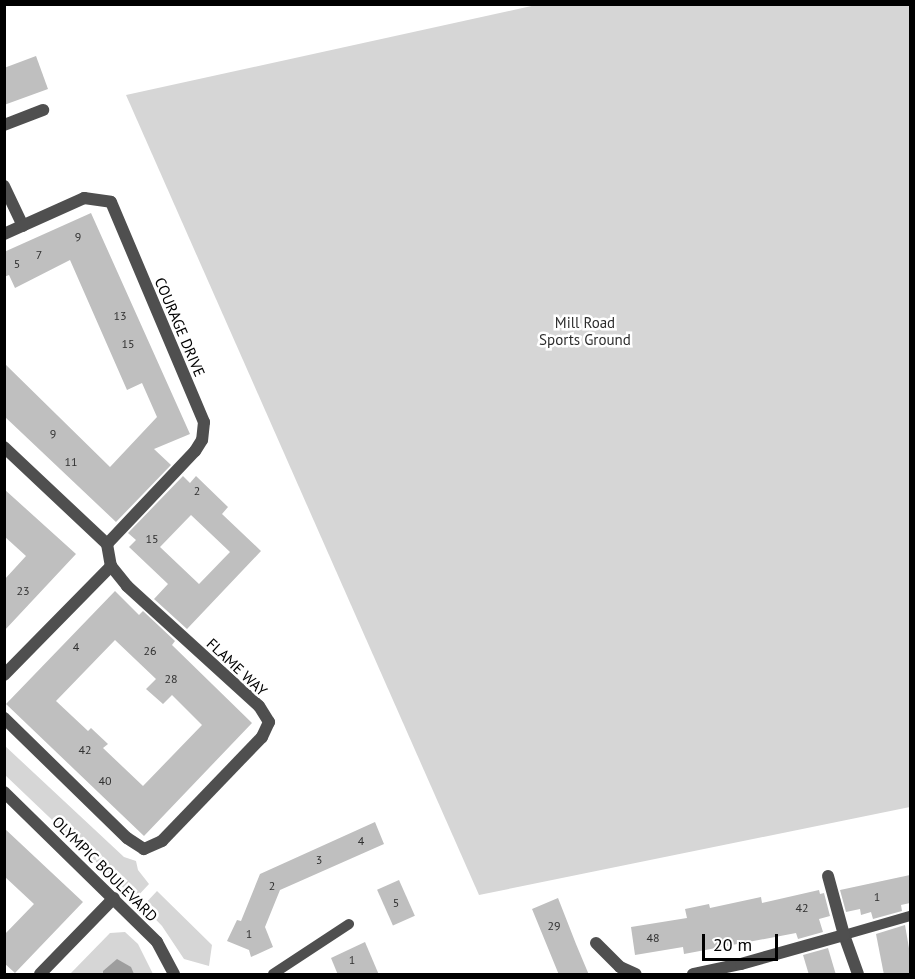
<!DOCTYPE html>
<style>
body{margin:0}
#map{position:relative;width:915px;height:979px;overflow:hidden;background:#fff;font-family:"PT Sans",sans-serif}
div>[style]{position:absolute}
.green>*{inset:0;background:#d6d6d6}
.water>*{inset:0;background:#9d9d9d}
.building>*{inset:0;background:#bfbfbf;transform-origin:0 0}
.service>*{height:10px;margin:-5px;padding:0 5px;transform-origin:5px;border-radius:5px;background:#4f4f4f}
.minor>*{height:12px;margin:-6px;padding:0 6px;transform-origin:6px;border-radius:6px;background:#4f4f4f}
span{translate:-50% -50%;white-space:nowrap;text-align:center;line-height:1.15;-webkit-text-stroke:5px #fff;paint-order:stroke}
.number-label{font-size:12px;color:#303030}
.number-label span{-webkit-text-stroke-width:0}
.park-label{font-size:15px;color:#2d2d2d}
.street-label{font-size:15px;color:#000}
.frame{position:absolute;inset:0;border:6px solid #000;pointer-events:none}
.scale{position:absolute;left:702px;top:934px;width:76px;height:27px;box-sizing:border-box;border:3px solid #000;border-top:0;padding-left:8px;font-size:18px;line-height:21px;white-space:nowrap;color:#000;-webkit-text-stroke:4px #fff;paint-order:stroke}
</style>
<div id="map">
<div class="green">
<i style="clip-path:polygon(536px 5px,910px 5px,910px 807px,479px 895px,126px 95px)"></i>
<i style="clip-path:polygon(4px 745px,124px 857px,136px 861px,138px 870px,149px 884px,135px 899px,5px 775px)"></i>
<i style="clip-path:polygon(157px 891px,212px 945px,209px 966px,184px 959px,162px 926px,143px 906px)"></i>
<i style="clip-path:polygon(125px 932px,138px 944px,153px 974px,70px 974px,110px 933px)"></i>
</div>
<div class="water">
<i style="clip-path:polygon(117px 959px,131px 967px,134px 974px,103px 974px,103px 971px)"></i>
</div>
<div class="building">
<i style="clip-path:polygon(36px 56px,48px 89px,4px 105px,4px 68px)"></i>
<i style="clip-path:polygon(91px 213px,190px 434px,154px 449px,171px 465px,116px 522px,4px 416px,4px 363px,110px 467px,157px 417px,142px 383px,127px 390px,70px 260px,15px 288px,9px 275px,4px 277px,4px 252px)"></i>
<i style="clip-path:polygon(evenodd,183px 476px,190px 483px,196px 476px,228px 507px,222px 514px,261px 551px,187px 629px,154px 599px,168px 584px,129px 547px,136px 540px,128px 533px,183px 476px,191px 515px,230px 552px,199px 584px,160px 547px,191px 515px)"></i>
<i style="clip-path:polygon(4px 489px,76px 554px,4px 631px,4px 580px,26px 556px,4px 536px)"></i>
<i style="clip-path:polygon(evenodd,115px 591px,139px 615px,143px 611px,175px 641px,172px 645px,252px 723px,144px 836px,6px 704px,115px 591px,115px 640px,156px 679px,146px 689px,163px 704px,172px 695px,202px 725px,143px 786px,103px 748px,108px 744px,91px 728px,88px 731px,56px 701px,115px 640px)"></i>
<i style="clip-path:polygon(375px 822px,384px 844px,280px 890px,265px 927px,273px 947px,251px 957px,249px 950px,227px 941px,237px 920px,241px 921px,260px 874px)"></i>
<i style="clip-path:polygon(4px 828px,83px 902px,15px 973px,4px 963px,4px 935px,34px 904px,4px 876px)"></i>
<i style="clip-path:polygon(910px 875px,910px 903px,901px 905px,902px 911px,873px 919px,871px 912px,861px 915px,860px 909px,846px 912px,840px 890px)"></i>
<i style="left:399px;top:880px;width:39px;height:24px;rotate:66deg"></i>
<i style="clip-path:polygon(819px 890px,820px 894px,824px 893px,830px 916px,819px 919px,823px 932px,798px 939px,796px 933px,684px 954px,683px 947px,635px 955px,631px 927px,687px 918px,685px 909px,709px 904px,710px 908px,761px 897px,762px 903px)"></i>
<i style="clip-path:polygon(558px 898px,576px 944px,589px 975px,559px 975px,532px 909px)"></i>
<i style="clip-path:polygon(905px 925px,910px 954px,910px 975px,884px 975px,876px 934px)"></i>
<i style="clip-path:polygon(365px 942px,379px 975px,338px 975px,331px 958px)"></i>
<i style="clip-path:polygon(828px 948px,836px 975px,809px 975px,803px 955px)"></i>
</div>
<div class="service">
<i style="left:844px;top:935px;width:69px;rotate:-16.1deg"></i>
<i style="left:273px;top:974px;width:91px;rotate:-33.3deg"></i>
</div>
<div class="minor">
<i style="left:4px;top:125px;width:42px;rotate:-21deg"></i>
<i style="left:4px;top:186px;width:44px;rotate:64.6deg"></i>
<i style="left:4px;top:234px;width:88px;rotate:-24.2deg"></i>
<i style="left:84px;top:198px;width:27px;rotate:8deg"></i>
<i style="left:111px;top:202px;width:239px;rotate:67.1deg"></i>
<i style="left:204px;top:422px;width:18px;rotate:96deg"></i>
<i style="left:202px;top:440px;width:13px;rotate:122deg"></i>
<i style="left:195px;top:451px;width:128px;rotate:133.4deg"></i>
<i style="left:4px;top:447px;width:141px;rotate:43.3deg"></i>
<i style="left:107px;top:544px;width:22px;rotate:80deg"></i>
<i style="left:111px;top:566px;width:26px;rotate:51deg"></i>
<i style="left:127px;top:586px;width:178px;rotate:42.3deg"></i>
<i style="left:259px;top:706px;width:19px;rotate:58deg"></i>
<i style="left:269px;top:722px;width:17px;rotate:115deg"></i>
<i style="left:262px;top:737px;width:144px;rotate:133.9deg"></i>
<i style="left:162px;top:841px;width:20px;rotate:156deg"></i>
<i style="left:144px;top:849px;width:20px;rotate:-147deg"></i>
<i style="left:127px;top:838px;width:172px;rotate:-135.7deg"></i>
<i style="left:4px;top:675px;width:153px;rotate:-45.5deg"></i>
<i style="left:4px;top:792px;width:214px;rotate:44.4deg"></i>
<i style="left:157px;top:942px;width:36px;rotate:62deg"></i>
<i style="left:828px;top:876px;width:61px;rotate:74.8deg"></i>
<i style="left:844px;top:935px;width:41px;rotate:70.3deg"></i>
<i style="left:596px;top:943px;width:34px;rotate:45deg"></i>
<i style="left:620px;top:967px;width:17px;rotate:24deg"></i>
<i style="left:40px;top:974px;width:106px;rotate:-45.8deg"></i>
<i style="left:693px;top:974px;width:49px;rotate:-11.8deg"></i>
<i style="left:741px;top:964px;width:107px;rotate:-15.7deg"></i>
</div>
<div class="number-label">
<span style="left:78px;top:237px">9</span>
<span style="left:39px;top:255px">7</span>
<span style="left:17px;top:264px">5</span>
<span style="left:120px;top:316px">13</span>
<span style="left:128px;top:344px">15</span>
<span style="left:53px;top:434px">9</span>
<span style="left:71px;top:462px">11</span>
<span style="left:197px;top:491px">2</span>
<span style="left:152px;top:539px">15</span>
<span style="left:23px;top:591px">23</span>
<span style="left:76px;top:647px">4</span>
<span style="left:150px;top:651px">26</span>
<span style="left:171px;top:679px">28</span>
<span style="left:85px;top:750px">42</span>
<span style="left:105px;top:781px">40</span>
<span style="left:361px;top:841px">4</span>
<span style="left:319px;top:860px">3</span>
<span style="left:272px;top:886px">2</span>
<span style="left:877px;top:897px">1</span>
<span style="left:396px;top:903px">5</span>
<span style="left:802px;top:908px">42</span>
<span style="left:554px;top:926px">29</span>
<span style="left:249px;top:934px">1</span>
<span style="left:653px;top:938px">48</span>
<span style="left:352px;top:960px">1</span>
</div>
<div class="park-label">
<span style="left:585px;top:331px">Mill Road<br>Sports Ground</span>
</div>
<div class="street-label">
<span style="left:180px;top:327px;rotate:67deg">COURAGE DRIVE</span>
<span style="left:237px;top:667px;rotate:43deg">FLAME WAY</span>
<span style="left:105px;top:869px;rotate:45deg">OLYMPIC BOULEVARD</span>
</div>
<div class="frame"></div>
<div class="scale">20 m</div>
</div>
